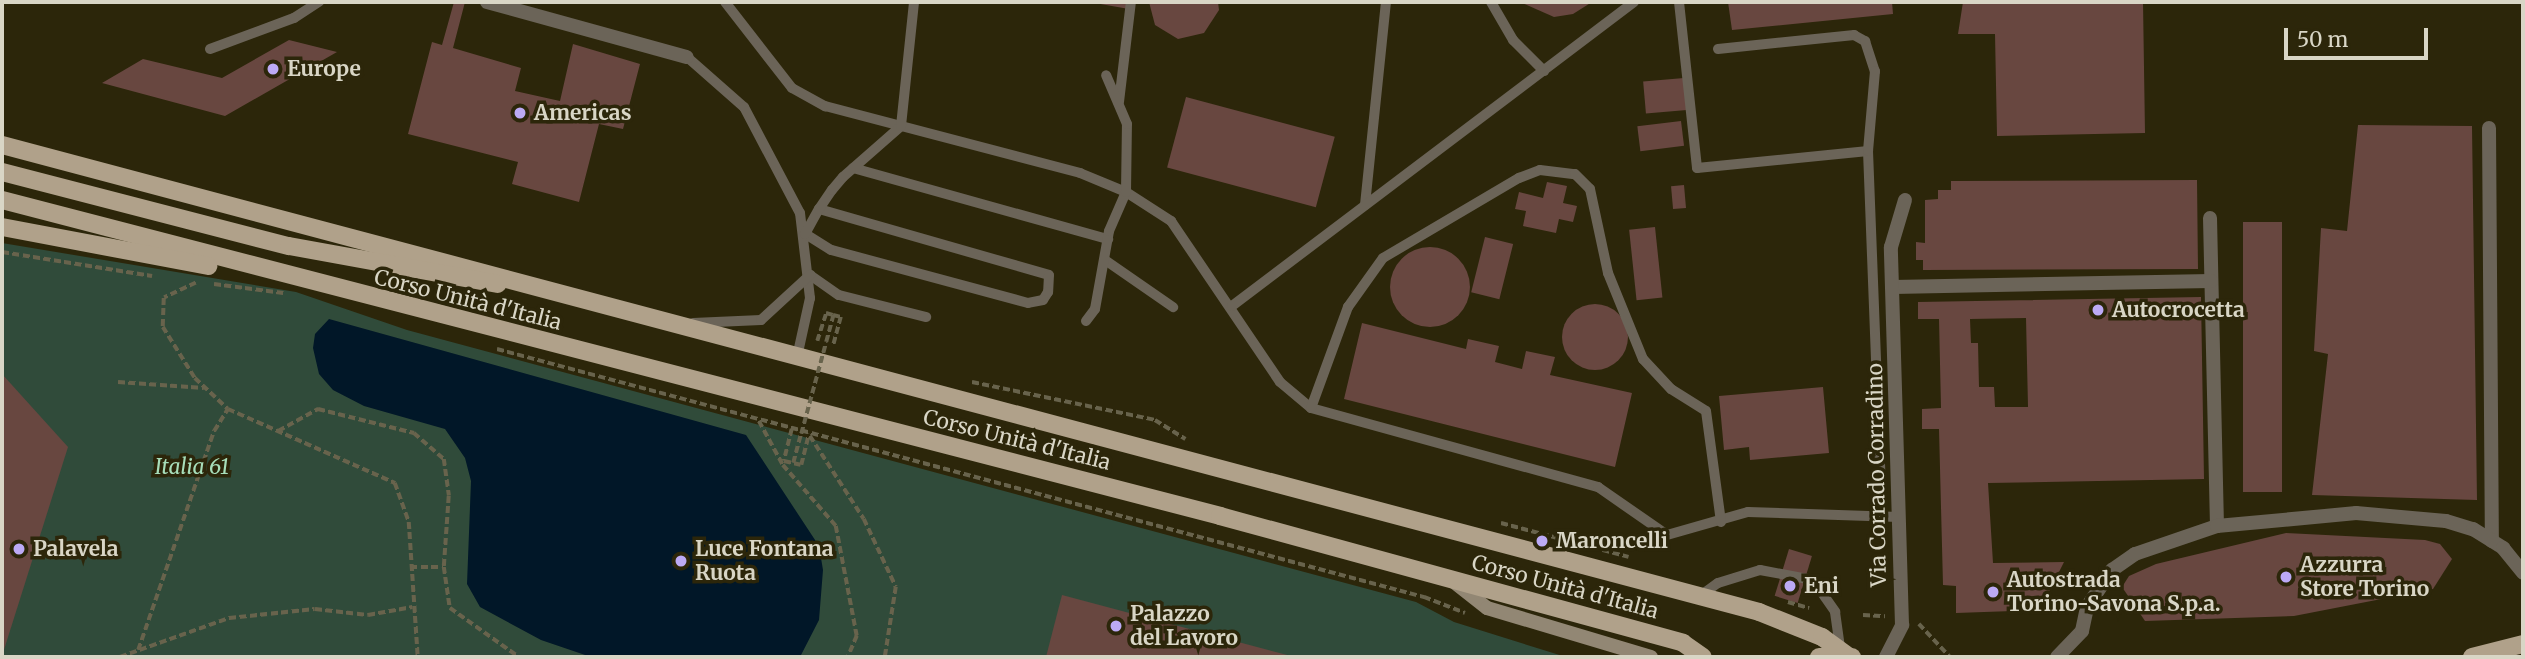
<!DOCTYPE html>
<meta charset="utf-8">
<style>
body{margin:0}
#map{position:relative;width:2525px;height:659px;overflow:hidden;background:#2c260a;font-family:Merriweather,serif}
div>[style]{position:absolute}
.green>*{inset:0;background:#304b3a}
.water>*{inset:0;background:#011728}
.building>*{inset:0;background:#684740;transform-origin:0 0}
.round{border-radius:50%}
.path>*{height:3.5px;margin-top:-1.75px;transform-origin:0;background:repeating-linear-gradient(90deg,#68634c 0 7px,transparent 0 10.5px)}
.service>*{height:10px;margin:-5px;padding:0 5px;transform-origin:5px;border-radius:5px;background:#6b6458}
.minor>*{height:14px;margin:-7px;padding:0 7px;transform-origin:7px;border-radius:7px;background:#6b6458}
.secondary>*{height:14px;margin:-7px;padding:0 7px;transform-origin:7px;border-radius:7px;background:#928774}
.primary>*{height:18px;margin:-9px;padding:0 9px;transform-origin:9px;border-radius:9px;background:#b0a18a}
.path-bridge>*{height:3.5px;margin-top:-1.75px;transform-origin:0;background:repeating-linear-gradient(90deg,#68634c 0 7px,transparent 0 10.5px)}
.dots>*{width:19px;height:19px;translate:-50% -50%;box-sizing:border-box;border:4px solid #2c260a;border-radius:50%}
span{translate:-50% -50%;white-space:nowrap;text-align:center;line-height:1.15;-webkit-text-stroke:7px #2c260a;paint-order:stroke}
.poi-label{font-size:21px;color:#d9d6c6;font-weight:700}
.left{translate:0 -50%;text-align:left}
.street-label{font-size:21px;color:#d9d6c6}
.park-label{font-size:21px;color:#a7deba;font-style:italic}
.frame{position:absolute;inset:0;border:4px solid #d9d6c6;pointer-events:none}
.scale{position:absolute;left:2284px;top:28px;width:144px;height:32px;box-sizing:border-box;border:4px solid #d9d6c6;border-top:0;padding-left:9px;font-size:21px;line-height:24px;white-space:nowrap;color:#d9d6c6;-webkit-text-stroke:5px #2c260a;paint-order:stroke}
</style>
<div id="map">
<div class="green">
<i style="clip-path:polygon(2px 243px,296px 292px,407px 330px,1416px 602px,1454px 622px,1566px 657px,2px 657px)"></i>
</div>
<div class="water">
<i style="clip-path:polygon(329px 319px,746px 435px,819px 546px,823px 570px,819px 620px,800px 657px,591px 657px,541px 640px,480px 607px,467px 584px,471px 481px,465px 458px,445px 429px,364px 406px,333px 390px,319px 374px,313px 348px,315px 334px)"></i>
</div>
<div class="building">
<i style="clip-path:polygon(454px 2px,465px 2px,453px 48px,521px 68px,515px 91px,560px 101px,573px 44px,640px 64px,623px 129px,599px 124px,579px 202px,512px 184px,518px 162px,408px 134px,432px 42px,442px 45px)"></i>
<i style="clip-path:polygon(1089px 2px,1130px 2px,1129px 9px)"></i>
<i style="clip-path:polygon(1149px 2px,1218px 2px,1219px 10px,1204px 33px,1178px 39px,1155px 25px)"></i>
<i style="clip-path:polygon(1520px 2px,1592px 2px,1573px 14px,1554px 17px)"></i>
<i style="clip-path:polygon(1728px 2px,1892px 2px,1893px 14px,1732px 30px)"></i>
<i style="clip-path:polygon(1963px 2px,2143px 2px,2145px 133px,1997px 136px,1995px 34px,1958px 34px)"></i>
<i style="clip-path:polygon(289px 40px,337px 52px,225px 116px,102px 83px,143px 59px,222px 78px)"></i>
<i style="left:1684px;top:78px;width:32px;height:41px;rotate:85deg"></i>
<i style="left:1186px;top:97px;width:154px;height:73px;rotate:15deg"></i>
<i style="left:1681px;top:121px;width:25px;height:44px;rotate:83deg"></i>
<i style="clip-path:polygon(2358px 125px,2472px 126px,2477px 500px,2312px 495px,2328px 354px,2314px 351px,2321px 228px,2347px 231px)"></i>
<i style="clip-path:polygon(2197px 180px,2198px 269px,1923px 270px,1923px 260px,1916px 260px,1916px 242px,1925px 243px,1925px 200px,1938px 199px,1938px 190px,1951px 190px,1951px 181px)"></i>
<i style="clip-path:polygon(1547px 182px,1567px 186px,1563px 203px,1577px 206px,1573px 222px,1559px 219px,1556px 233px,1523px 226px,1526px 211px,1515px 209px,1519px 192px,1543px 198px)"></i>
<i style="left:1684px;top:185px;width:23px;height:13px;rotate:85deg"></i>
<i style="left:2243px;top:222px;width:39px;height:270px"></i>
<i style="left:1655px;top:227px;width:71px;height:26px;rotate:84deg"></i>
<i style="left:1485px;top:237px;width:29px;height:57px;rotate:14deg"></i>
<i class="round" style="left:1390px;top:247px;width:80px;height:80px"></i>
<i style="clip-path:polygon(evenodd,2201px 297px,2204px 479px,1988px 483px,1993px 563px,2064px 562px,2040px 610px,1956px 613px,1956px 586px,1943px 585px,1939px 429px,1922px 429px,1922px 409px,1941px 408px,1939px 319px,1918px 319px,1918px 302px,2201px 297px,2026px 318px,2028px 407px,1995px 407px,1994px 387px,1979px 387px,1978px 343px,1971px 343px,1970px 319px,2026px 318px)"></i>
<i class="round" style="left:1562px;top:304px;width:66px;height:66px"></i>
<i style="clip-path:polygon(1362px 323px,1466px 349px,1468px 339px,1499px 346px,1495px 362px,1522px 369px,1526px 351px,1555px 357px,1550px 375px,1632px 393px,1615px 467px,1344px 399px)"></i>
<i style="clip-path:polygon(2px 374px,68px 447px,2px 656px)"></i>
<i style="clip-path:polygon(1823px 387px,1829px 453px,1750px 460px,1749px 447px,1724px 450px,1719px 396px)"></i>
<i style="clip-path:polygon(2286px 533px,2425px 540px,2440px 544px,2452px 559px,2433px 589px,2294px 616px,2145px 621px,2122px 587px,2129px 576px,2156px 564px)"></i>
<i style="left:1789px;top:549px;width:24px;height:49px;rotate:17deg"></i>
<i style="clip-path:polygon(1062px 595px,1291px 656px,1291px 657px,1046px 657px)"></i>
</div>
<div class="path">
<i style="left:2px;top:252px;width:152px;rotate:9.1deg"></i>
<i style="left:196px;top:283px;width:35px;rotate:155deg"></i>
<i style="left:164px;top:298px;width:29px;rotate:92deg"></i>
<i style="left:163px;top:327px;width:60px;rotate:57.9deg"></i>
<i style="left:195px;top:378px;width:45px;rotate:43.2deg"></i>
<i style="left:228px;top:409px;width:183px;rotate:23.9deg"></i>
<i style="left:395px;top:483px;width:41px;rotate:70.3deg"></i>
<i style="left:409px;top:522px;width:135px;rotate:86.2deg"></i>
<i style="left:214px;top:284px;width:70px;rotate:7.4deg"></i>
<i style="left:817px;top:341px;width:29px;rotate:-72deg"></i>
<i style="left:826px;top:313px;width:7px;rotate:16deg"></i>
<i style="left:833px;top:315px;width:8px;rotate:14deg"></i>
<i style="left:841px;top:317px;width:30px;rotate:105deg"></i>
<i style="left:826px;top:342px;width:28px;rotate:-75deg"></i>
<i style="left:497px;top:349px;width:960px;rotate:14.98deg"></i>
<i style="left:1424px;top:597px;width:44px;rotate:21.3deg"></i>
<i style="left:118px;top:382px;width:86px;rotate:4deg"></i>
<i style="left:972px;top:382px;width:187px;rotate:11.7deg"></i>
<i style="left:1155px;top:420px;width:36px;rotate:32deg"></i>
<i style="left:759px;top:421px;width:50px;rotate:61.4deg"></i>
<i style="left:783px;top:465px;width:81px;rotate:49deg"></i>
<i style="left:836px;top:526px;width:112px;rotate:79.2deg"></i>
<i style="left:857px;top:636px;width:23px;rotate:113deg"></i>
<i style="left:792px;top:429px;width:33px;rotate:104deg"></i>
<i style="left:784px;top:461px;width:17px;rotate:13deg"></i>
<i style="left:801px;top:465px;width:32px;rotate:-76deg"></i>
<i style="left:278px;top:431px;width:46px;rotate:-28.8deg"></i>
<i style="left:318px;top:409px;width:99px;rotate:14deg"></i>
<i style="left:414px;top:433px;width:40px;rotate:41deg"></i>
<i style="left:444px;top:459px;width:37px;rotate:82deg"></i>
<i style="left:449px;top:496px;width:71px;rotate:94deg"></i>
<i style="left:444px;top:567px;width:41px;rotate:81.7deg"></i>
<i style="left:450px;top:608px;width:85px;rotate:35.4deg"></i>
<i style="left:810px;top:436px;width:99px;rotate:57deg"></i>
<i style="left:864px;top:519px;width:75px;rotate:64.8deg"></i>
<i style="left:896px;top:587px;width:71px;rotate:98.9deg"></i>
<i style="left:793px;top:463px;width:30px;rotate:-75deg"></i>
<i style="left:1501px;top:523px;width:132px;rotate:14.9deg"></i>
<i style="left:410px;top:567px;width:33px"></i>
<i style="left:1788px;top:602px;width:22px;rotate:16deg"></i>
<i style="left:1863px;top:615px;width:22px;rotate:3deg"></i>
<i style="left:1919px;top:624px;width:45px;rotate:46.8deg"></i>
<i style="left:138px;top:650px;width:232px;rotate:-70.9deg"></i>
<i style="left:214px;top:431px;width:26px;rotate:-58deg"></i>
<i style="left:120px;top:657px;width:116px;rotate:-19.7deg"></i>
<i style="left:229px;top:618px;width:86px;rotate:-6deg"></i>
<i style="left:315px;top:609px;width:53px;rotate:6.5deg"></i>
<i style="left:368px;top:615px;width:45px;rotate:-10.3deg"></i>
</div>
<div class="service">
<i style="left:725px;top:2px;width:109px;rotate:52.1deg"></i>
<i style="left:792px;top:88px;width:38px;rotate:29deg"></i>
<i style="left:825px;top:106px;width:264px;rotate:14.7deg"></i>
<i style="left:1080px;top:173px;width:50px;rotate:22.4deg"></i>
<i style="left:1126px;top:192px;width:54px;rotate:32.8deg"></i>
<i style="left:1171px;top:221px;width:194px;rotate:55.9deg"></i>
<i style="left:1280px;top:382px;width:40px;rotate:40deg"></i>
<i style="left:1311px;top:408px;width:298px;rotate:15.4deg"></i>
<i style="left:1598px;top:487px;width:84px;rotate:34.8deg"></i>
<i style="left:1667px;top:535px;width:84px;rotate:-15.9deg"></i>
<i style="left:1748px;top:512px;width:151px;rotate:1.9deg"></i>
<i style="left:1491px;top:2px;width:44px;rotate:59.9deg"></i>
<i style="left:1513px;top:40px;width:44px;rotate:45deg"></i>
<i style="left:1679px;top:2px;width:167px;rotate:83.8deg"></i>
<i style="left:1697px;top:168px;width:172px;rotate:-5.7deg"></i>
<i style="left:1868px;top:151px;width:365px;rotate:87.8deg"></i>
<i style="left:210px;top:49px;width:90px;rotate:-20.3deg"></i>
<i style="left:294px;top:18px;width:30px;rotate:-33deg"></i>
<i style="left:1718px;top:49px;width:137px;rotate:-5.9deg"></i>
<i style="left:1854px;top:35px;width:13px;rotate:29deg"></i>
<i style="left:1865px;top:41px;width:32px;rotate:72deg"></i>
<i style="left:1875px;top:71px;width:80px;rotate:95deg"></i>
<i style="left:687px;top:57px;width:76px;rotate:41.3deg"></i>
<i style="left:744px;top:107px;width:120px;rotate:62.2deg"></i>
<i style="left:800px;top:213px;width:86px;rotate:83.3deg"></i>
<i style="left:810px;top:298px;width:60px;rotate:102.4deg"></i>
<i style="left:1119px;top:102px;width:101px;rotate:-83.2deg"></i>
<i style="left:853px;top:168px;width:265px;rotate:15.6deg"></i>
<i style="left:1365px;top:205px;width:204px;rotate:-84.1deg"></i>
<i style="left:819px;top:209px;width:239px;rotate:16deg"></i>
<i style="left:1049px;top:275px;width:17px;rotate:93deg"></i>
<i style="left:1048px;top:292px;width:9px;rotate:122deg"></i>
<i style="left:1043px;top:300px;width:15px;rotate:169deg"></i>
<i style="left:1028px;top:303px;width:204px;rotate:-164.9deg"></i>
<i style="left:831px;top:250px;width:31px;rotate:-148deg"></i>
<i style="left:805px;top:234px;width:29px;rotate:-61deg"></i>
<i style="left:819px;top:209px;width:23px;rotate:-56deg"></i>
<i style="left:832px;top:190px;width:17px;rotate:-50deg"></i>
<i style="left:843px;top:177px;width:77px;rotate:-41.3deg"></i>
<i style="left:901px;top:126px;width:125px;rotate:-84deg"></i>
<i style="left:1105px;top:260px;width:83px;rotate:34.7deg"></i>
<i style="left:810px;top:275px;width:35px;rotate:35deg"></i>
<i style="left:839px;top:295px;width:90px;rotate:14.2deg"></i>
<i style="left:1232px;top:306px;width:504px;rotate:-37.1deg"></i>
<i style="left:1086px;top:321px;width:15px;rotate:-53deg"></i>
<i style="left:1095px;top:309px;width:79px;rotate:-79.8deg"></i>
<i style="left:1109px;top:231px;width:43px;rotate:-66.4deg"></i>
<i style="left:1126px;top:192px;width:68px;rotate:-89.2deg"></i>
<i style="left:1127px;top:124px;width:53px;rotate:-113.2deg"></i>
<i style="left:693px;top:323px;width:68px;rotate:-2.5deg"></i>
<i style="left:761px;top:320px;width:67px;rotate:-42.6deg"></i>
<i style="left:1311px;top:408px;width:108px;rotate:-69.9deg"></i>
<i style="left:1348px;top:307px;width:60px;rotate:-54.5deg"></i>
<i style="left:1383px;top:258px;width:158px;rotate:-30.5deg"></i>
<i style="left:1519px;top:178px;width:22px;rotate:-21deg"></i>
<i style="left:1540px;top:170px;width:35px;rotate:7deg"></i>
<i style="left:1575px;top:174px;width:21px;rotate:45deg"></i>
<i style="left:1590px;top:189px;width:86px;rotate:77.9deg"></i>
<i style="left:1608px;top:273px;width:93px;rotate:67.9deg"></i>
<i style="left:1643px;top:359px;width:41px;rotate:47deg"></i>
<i style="left:1671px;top:389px;width:41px;rotate:32.2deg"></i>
<i style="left:1706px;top:411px;width:112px;rotate:82.3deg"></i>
<i style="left:1700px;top:596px;width:22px;rotate:-36deg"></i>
<i style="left:1718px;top:583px;width:44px;rotate:-17.2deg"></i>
<i style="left:1760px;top:570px;width:54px;rotate:10.7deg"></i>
<i style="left:1813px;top:580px;width:39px;rotate:55deg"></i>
<i style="left:1835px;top:612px;width:37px;rotate:82deg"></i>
</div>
<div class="minor">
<i style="left:487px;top:2px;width:207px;rotate:15.4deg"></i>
<i style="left:2489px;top:128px;width:413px;rotate:89.6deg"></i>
<i style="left:2210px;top:218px;width:308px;rotate:88.7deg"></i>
<i style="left:1893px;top:287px;width:318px;rotate:-1.1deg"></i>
<i style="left:1886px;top:657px;width:36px;rotate:-63deg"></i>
<i style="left:1902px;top:625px;width:378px;rotate:-91.7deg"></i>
<i style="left:1891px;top:247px;width:49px;rotate:-73.4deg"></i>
<i style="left:2057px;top:657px;width:36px;rotate:-46deg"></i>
<i style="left:2082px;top:631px;width:25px;rotate:-78deg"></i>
<i style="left:2087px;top:607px;width:45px;rotate:-56deg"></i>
<i style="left:2112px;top:570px;width:28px;rotate:-35deg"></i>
<i style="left:2135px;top:554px;width:87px;rotate:-18.9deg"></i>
<i style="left:2217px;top:526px;width:140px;rotate:-5.3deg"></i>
<i style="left:2356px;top:513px;width:90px;rotate:5.1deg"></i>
<i style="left:2446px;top:521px;width:28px;rotate:17deg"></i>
<i style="left:2473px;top:529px;width:36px;rotate:32deg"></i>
<i style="left:2503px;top:548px;width:32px;rotate:51deg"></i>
</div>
<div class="secondary">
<i style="left:1454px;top:582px;width:42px;rotate:38.2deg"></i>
<i style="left:1487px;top:608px;width:171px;rotate:16.6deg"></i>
</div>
<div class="primary">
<i style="left:2px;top:145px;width:1818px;rotate:14.88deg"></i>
<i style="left:1759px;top:612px;width:68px;rotate:21.6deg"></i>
<i style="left:1822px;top:637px;width:31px;rotate:36deg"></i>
<i style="left:2px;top:172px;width:296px;rotate:14.5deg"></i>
<i style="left:289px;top:246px;width:212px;rotate:10.3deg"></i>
<i style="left:2px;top:200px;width:1258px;rotate:14.54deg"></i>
<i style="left:1220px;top:516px;width:480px;rotate:15.3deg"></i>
<i style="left:1683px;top:643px;width:24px;rotate:35deg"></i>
<i style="left:2px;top:227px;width:210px;rotate:10.7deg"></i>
<i style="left:1819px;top:657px;width:33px"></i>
<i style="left:2472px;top:657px;width:53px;rotate:-14.3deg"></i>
</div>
<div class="path-bridge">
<i style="left:801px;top:434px;width:95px;rotate:-74.8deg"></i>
</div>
<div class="dots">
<i style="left:273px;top:69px;background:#bcaaf5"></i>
<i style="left:520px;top:113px;background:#bcaaf5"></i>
<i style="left:2098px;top:310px;background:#bcaaf5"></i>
<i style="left:1542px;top:541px;background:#bcaaf5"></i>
<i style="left:19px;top:549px;background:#bcaaf5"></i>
<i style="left:681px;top:561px;background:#bcaaf5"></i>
<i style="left:2286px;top:577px;background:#bcaaf5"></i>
<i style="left:1790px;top:586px;background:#bcaaf5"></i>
<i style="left:1993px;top:592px;background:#bcaaf5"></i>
<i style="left:1116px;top:626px;background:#bcaaf5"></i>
</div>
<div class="poi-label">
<span class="left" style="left:287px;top:69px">Europe</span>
<span class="left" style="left:534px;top:113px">Americas</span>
<span class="left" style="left:2112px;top:310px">Autocrocetta</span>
<span class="left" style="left:1556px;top:541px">Maroncelli</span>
<span class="left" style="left:33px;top:549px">Palavela</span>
<span class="left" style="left:695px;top:561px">Luce Fontana<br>Ruota</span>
<span class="left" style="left:2300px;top:577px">Azzurra<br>Store Torino</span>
<span class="left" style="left:2007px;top:592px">Autostrada<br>Torino-Savona S.p.a.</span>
<span class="left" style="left:1804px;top:586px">Eni</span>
<span class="left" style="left:1130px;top:626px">Palazzo<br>del Lavoro</span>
</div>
<div class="street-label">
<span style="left:468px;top:300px;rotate:14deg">Corso Unità d'Italia</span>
<span style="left:1017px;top:440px;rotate:14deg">Corso Unità d'Italia</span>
<span style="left:1877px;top:475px;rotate:-91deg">Via Corrado Corradino</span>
<span style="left:1565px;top:587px;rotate:15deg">Corso Unità d'Italia</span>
</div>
<div class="park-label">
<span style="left:192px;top:467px">Italia 61</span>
</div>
<div class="frame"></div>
<div class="scale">50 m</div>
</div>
